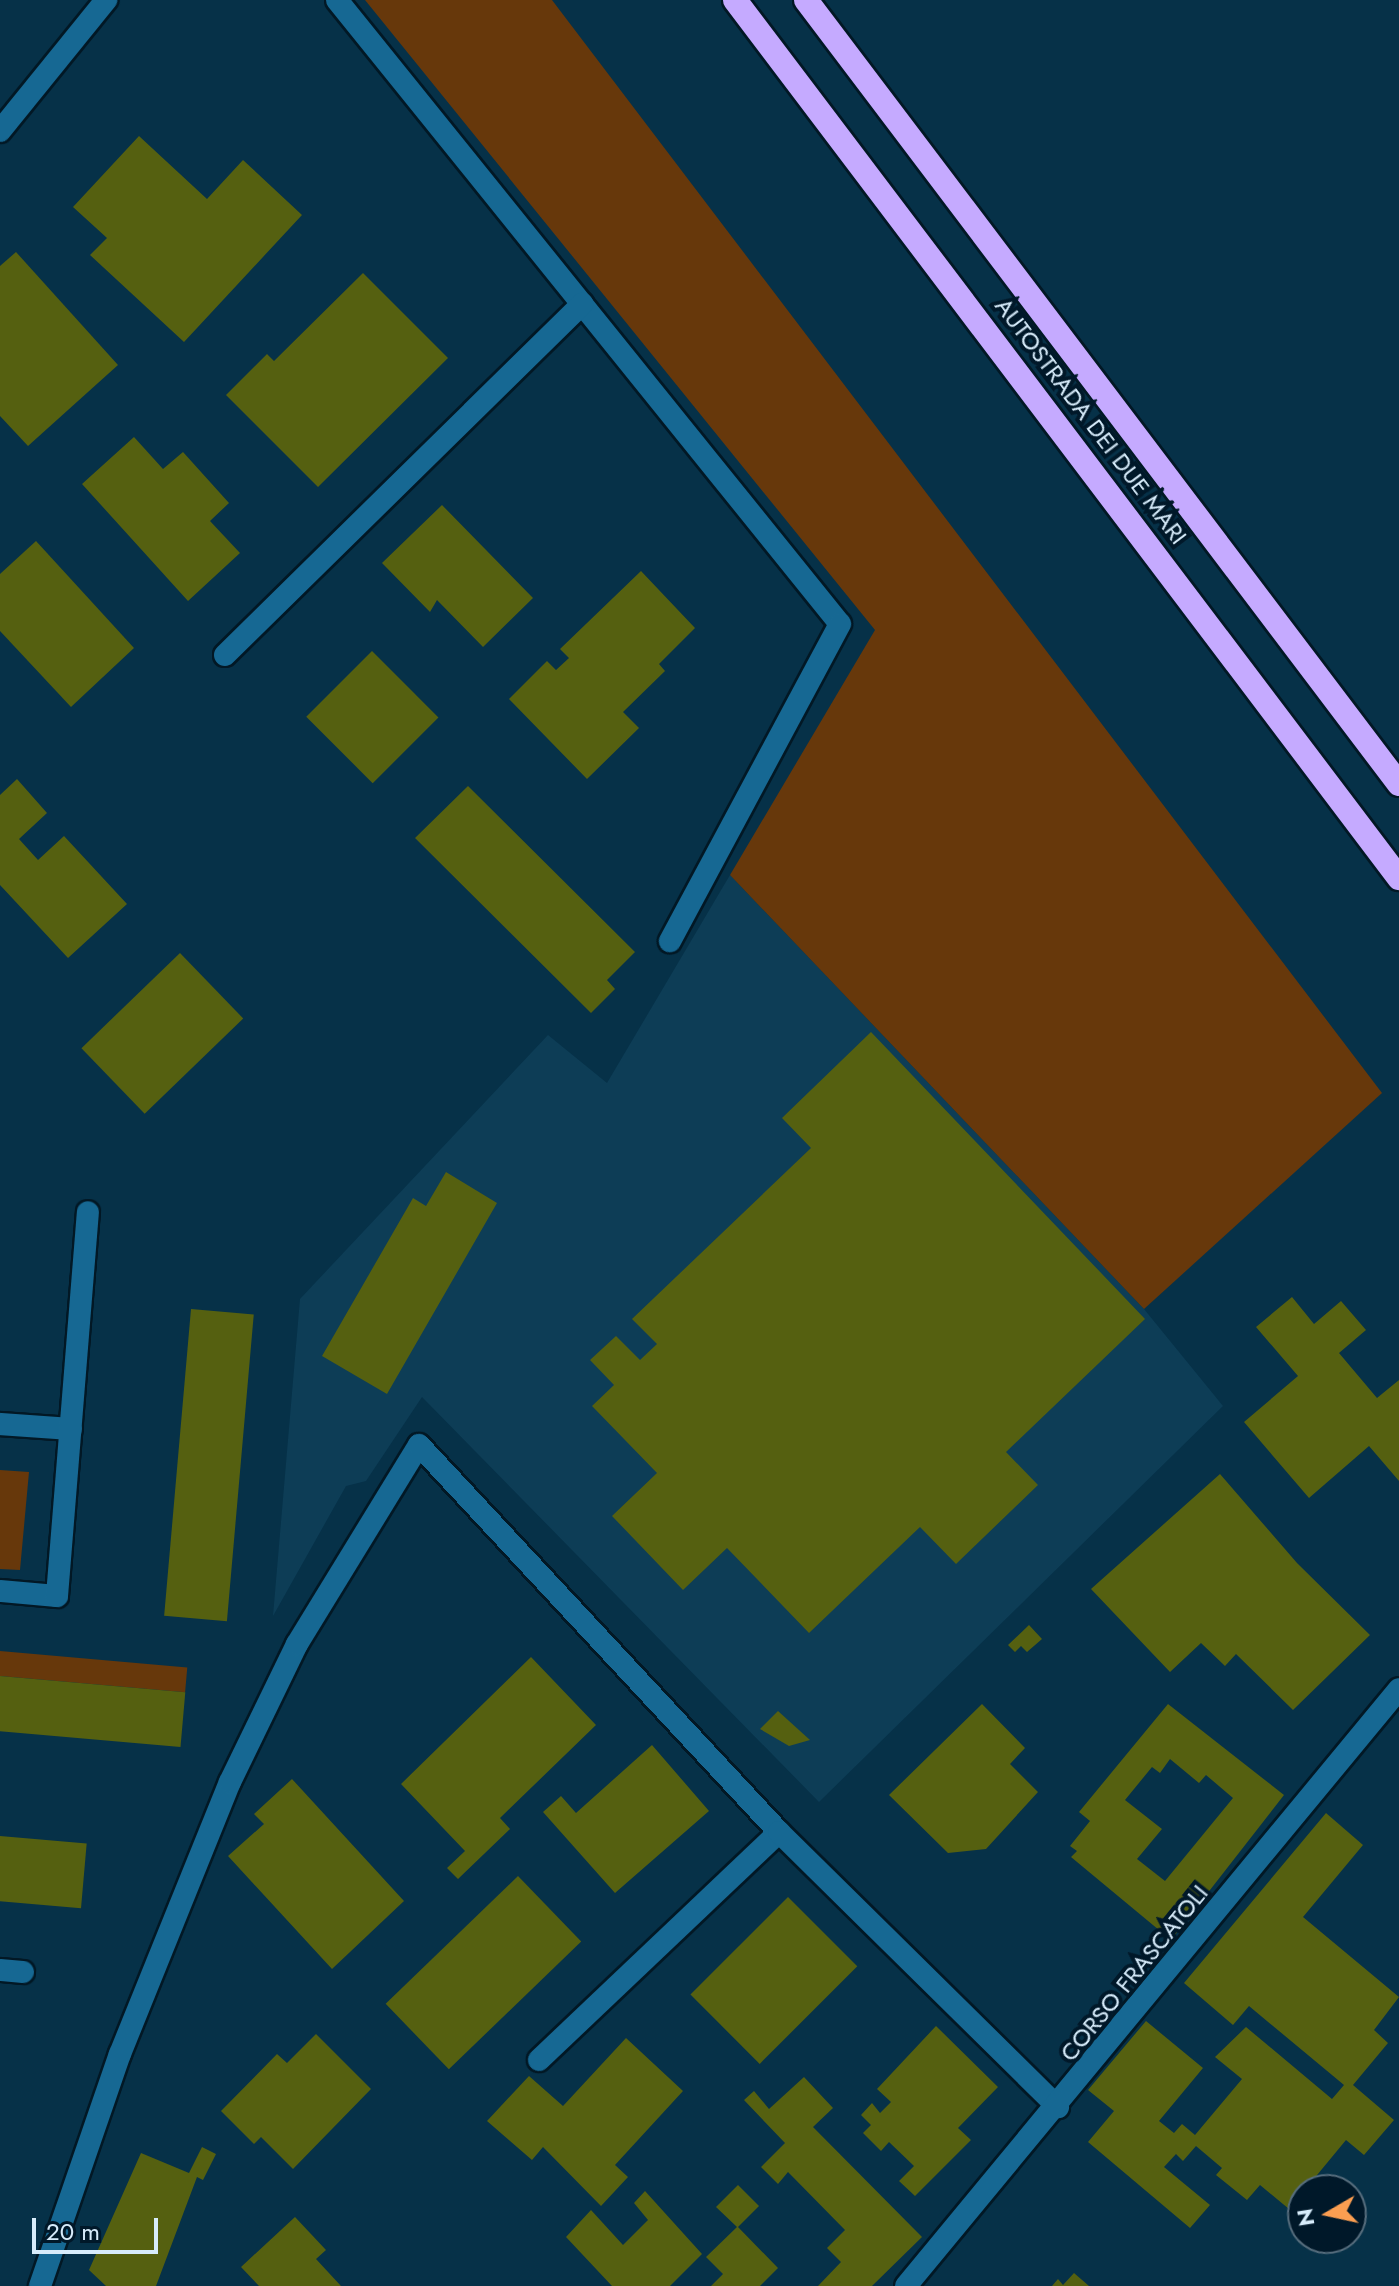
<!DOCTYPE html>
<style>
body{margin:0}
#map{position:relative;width:1399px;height:2286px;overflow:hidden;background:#063148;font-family:Jost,sans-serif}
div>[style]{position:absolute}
.built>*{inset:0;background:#0d3d56}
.green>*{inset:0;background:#67380b;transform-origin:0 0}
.building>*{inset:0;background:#556010;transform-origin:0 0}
.roads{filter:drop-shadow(2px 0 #021825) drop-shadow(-2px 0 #021825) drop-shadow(0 2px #021825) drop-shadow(0 -2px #021825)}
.minor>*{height:22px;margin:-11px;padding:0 11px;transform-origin:11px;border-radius:11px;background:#166893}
.tertiary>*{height:22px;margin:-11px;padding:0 11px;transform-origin:11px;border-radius:11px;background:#166893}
.motorway>*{height:24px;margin:-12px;padding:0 12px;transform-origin:12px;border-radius:12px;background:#c5aaff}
span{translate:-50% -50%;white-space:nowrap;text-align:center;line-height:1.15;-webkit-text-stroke:8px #001829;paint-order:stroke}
.street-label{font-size:24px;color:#d7ecfb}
.north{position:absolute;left:1287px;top:2174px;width:80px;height:80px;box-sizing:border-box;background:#001829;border:2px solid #566d7d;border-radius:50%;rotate:261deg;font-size:22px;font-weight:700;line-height:32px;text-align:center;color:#d7ecfb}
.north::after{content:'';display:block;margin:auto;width:28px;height:36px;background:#fb9e51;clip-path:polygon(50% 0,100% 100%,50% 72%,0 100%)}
.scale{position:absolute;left:32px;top:2218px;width:126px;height:36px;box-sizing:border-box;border:4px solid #d7ecfb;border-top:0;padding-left:10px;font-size:24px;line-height:28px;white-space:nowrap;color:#d7ecfb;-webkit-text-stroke:6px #001829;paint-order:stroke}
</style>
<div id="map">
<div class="built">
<i style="clip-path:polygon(730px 875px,1144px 1309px,1223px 1406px,819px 1802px,422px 1397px,366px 1481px,346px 1486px,273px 1616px,300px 1299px,548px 1035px,607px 1083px)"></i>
</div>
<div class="green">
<i style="clip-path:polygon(365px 0,552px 0,1382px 1093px,1144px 1309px,730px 875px,875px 630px)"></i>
<i style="clip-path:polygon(0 1470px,29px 1472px,20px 1570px,0 1569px)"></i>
<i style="left:0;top:1651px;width:188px;height:25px;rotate:5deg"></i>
</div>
<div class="building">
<i style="clip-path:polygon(139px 136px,207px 199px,243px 160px,302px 215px,184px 342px,90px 255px,107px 238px,73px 207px)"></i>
<i style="clip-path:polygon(16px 252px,118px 365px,28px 446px,0 416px,0 266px)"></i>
<i style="clip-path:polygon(363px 273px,448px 358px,318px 487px,226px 395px,267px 354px,274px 361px)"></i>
<i style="clip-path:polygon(134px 437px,163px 469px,183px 452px,229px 503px,210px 521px,240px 553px,188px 601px,82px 484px)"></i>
<i style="clip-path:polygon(442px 505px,533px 598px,483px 647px,437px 600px,430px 612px,382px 563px)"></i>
<i style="clip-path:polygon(36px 541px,134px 648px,71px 707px,0 631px,0 574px)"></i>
<i style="clip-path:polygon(641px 571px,695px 628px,659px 664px,665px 671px,623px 712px,639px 728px,587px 779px,509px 699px,547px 661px,556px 670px,569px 658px,560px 649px)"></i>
<i style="left:372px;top:651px;width:94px;height:93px;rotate:45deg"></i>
<i style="clip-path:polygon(17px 779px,47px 813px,19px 839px,38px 860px,64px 836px,127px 904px,68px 958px,0 885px,0 795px)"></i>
<i style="clip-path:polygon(468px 786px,635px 952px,607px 980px,615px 989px,591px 1013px,415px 838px)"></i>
<i style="left:180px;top:953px;width:91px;height:137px;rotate:46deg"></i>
<i style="clip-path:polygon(871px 1032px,1145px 1319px,1006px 1452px,1038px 1485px,956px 1564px,920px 1527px,809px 1633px,727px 1548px,683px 1590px,612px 1516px,657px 1473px,592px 1406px,614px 1385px,590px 1360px,616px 1336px,640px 1360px,657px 1344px,632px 1319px,811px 1148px,782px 1118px)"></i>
<i style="clip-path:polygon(446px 1172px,497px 1203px,387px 1394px,322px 1356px,413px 1198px,426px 1206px)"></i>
<i style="clip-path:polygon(1292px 1297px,1314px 1324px,1341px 1301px,1366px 1330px,1339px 1353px,1377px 1398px,1399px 1380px,1399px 1481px,1369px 1446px,1309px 1498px,1244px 1422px,1298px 1376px,1256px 1327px)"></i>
<i style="left:191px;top:1309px;width:63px;height:308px;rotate:5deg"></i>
<i style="clip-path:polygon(1220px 1474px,1297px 1563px,1370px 1635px,1293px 1710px,1236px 1654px,1225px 1666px,1201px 1643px,1170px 1672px,1091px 1589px)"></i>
<i style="clip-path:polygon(1029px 1625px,1042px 1639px,1027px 1652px,1021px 1646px,1015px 1652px,1008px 1645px)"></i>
<i style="clip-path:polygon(531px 1657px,596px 1725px,500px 1818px,510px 1829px,458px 1879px,447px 1868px,465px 1851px,401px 1784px)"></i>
<i style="left:0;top:1676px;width:186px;height:55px;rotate:5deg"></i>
<i style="clip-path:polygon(982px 1704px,1025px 1748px,1010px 1764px,1038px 1792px,986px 1849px,948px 1853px,889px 1795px)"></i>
<i style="clip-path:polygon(evenodd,1168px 1704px,1284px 1795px,1171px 1940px,1071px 1857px,1077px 1851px,1070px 1846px,1090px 1821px,1079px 1812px,1168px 1704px,1170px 1759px,1199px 1783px,1206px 1775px,1233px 1798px,1165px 1881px,1137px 1859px,1162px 1829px,1125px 1800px,1152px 1767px,1160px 1773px,1170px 1759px)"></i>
<i style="clip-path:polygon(778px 1711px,810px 1740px,789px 1746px,760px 1729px)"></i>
<i style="clip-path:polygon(652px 1745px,709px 1811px,615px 1893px,543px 1812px,561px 1796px,576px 1813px)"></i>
<i style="clip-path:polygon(292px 1779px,404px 1901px,332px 1969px,228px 1856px,264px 1824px,254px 1814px)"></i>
<i style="clip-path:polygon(1326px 1813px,1363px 1845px,1303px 1917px,1399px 1997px,1374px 2030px,1388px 2043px,1353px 2085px,1394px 2120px,1364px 2155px,1346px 2140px,1289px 2209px,1260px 2185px,1247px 2200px,1216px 2175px,1222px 2168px,1196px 2146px,1183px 2161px,1176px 2154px,1164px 2167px,1210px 2205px,1190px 2228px,1088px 2142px,1114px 2111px,1088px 2090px,1146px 2021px,1203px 2068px,1159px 2121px,1174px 2133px,1182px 2124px,1195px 2135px,1242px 2079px,1215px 2057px,1246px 2027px,1332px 2099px,1344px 2085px,1249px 2006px,1233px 2025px,1184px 1983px)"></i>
<i style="left:0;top:1836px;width:87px;height:65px;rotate:5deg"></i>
<i style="left:518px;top:1876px;width:91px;height:184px;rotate:46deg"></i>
<i style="left:788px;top:1897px;width:98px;height:138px;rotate:45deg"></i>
<i style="clip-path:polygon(936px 2026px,998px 2087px,958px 2128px,971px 2140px,915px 2196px,899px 2181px,914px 2166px,889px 2142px,881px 2151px,863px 2133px,871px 2125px,861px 2115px,872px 2103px,880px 2113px,891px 2102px,877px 2089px)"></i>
<i style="clip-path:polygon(316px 2034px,371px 2089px,293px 2169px,261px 2137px,254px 2144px,221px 2111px,277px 2054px,287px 2063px)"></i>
<i style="clip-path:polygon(626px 2038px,683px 2091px,615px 2165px,628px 2177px,601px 2206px,543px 2147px,532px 2160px,487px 2121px,529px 2076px,563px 2106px)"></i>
<i style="clip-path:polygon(804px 2077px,833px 2108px,813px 2127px,922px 2237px,872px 2286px,818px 2286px,841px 2262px,827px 2248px,845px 2230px,788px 2172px,778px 2184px,761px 2167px,785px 2143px,744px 2100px,754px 2091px,769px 2109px)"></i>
<i style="clip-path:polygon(202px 2147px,216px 2154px,203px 2180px,197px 2177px,156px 2286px,106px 2286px,89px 2270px,141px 2153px,189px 2173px)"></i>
<i style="clip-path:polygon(738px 2185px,759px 2206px,738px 2227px,778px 2268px,760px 2286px,711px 2286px,723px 2274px,706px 2257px,737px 2227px,716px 2207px)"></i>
<i style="clip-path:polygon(645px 2191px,702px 2254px,670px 2286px,612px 2286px,566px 2237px,591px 2210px,623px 2245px,648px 2220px,634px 2203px)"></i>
<i style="clip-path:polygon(295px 2217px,326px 2250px,316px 2259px,341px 2286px,259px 2286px,241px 2267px)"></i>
<i style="clip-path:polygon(1074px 2273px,1089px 2286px,1052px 2286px,1058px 2279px,1063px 2285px)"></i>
</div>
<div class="roads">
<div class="minor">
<i style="left:337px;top:0;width:801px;rotate:51.13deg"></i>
<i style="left:840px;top:624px;width:360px;rotate:118.2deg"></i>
<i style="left:0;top:131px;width:169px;rotate:-51deg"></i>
<i style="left:225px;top:655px;width:501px;rotate:-44.51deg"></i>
<i style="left:0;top:1424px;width:71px;rotate:4deg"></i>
<i style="left:0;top:1591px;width:57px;rotate:5deg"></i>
<i style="left:57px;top:1596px;width:385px;rotate:-85.4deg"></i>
<i style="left:0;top:1970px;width:23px;rotate:5deg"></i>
<i style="left:539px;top:2060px;width:331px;rotate:-43.5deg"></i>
<i style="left:40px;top:2286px;width:245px;rotate:-71deg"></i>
<i style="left:120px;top:2054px;width:293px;rotate:-68deg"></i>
<i style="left:230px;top:1782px;width:153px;rotate:-64.1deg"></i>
<i style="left:297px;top:1644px;width:233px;rotate:-58.5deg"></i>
<i style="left:419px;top:1445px;width:529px;rotate:47.07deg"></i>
<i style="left:779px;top:1832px;width:392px;rotate:44.6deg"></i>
</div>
<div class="tertiary">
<i style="left:906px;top:2286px;width:774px;rotate:-50.45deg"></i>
</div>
<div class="motorway">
<i style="left:735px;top:0;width:1101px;rotate:52.9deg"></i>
<i style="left:806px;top:0;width:983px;rotate:52.9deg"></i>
</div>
</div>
<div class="street-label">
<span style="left:1091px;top:421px;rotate:53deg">AUTOSTRADA DEI DUE MARI</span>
<span style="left:1134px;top:1973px;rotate:-51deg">CORSO FRASCATOLI</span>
</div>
<div class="north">N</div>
<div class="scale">20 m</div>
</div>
